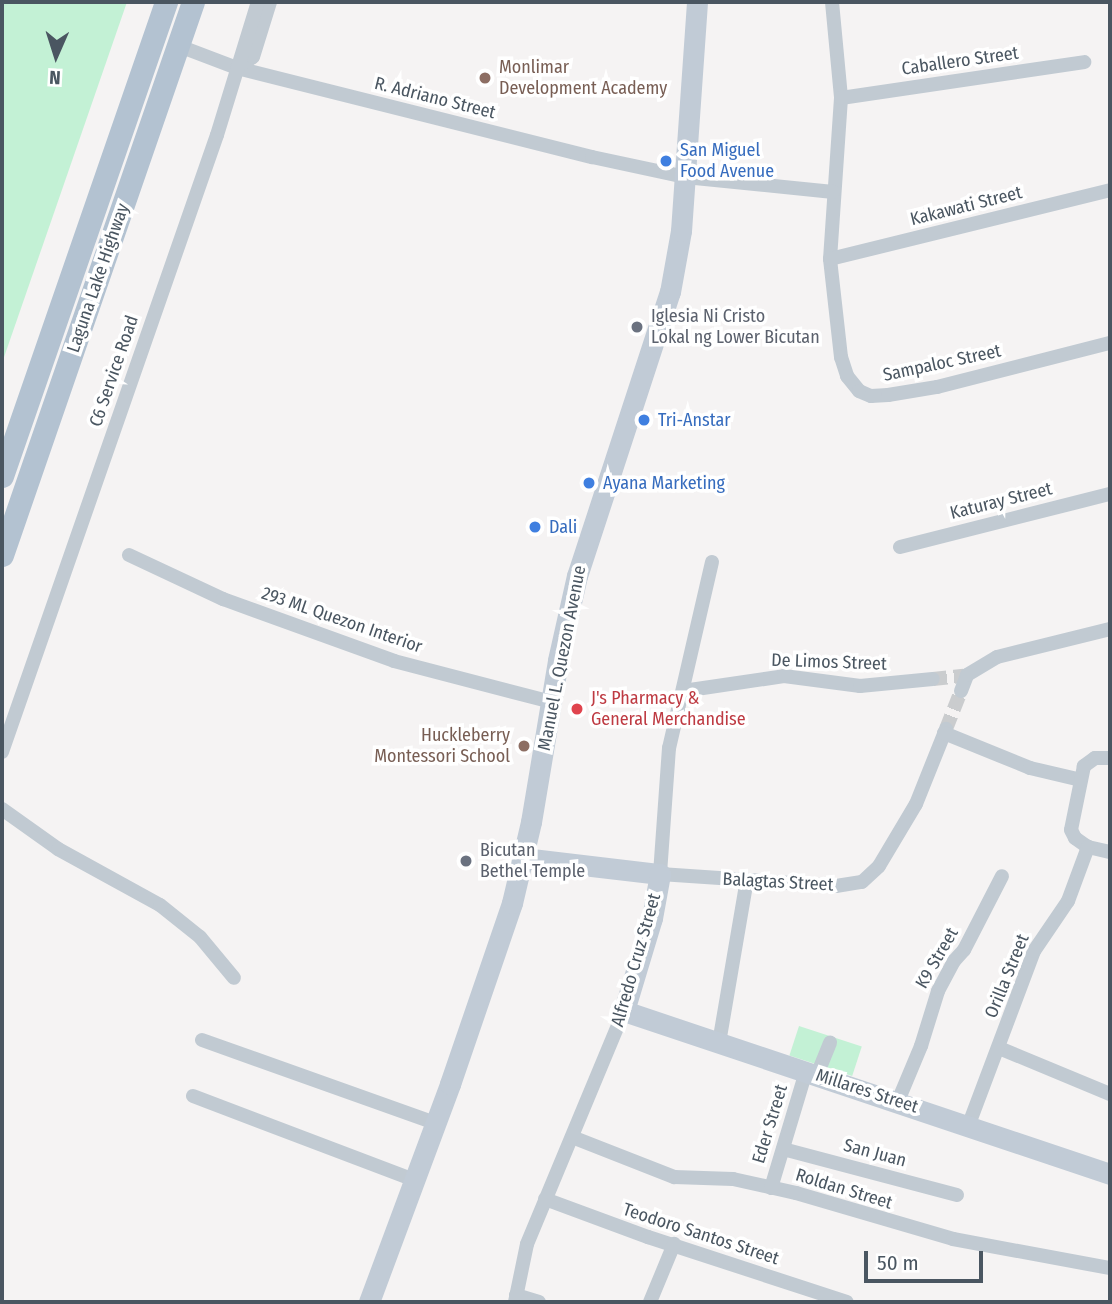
<!DOCTYPE html>
<style>
body{margin:0}
#map{position:relative;width:1112px;height:1304px;overflow:hidden;background:#f5f3f3;font-family:"Fira Sans Condensed",sans-serif}
div>[style]{position:absolute}
.green>*{inset:0;background:#c3f1d5;transform-origin:0 0}
.street-tunnel>*{height:14px;margin-top:-7px;transform-origin:0;background:repeating-linear-gradient(90deg,#caccce 0 14px,transparent 0 21px)}
.street>*{height:14px;margin:-7px;padding:0 7px;transform-origin:7px;border-radius:7px;background:#c1cad2}
.secondary>*{height:21px;margin:-10.5px;padding:0 10.5px;transform-origin:10.5px;border-radius:10.5px;background:#c1cbd6}
.primary>*{height:23px;margin:-11.5px;padding:0 11.5px;transform-origin:11.5px;border-radius:11.5px;background:#b3c2d1}
.dots>*{width:19px;height:19px;translate:-50% -50%;box-sizing:border-box;border:4px solid #fff;border-radius:50%}
span{translate:-50% -50%;white-space:nowrap;text-align:center;line-height:1.15;-webkit-text-stroke:7px #fff;paint-order:stroke}
.street-label{font-size:18px;color:#4a5661}
.education-label{font-size:18px;color:#785e54}
.left{translate:0 -50%;text-align:left}
.right{translate:-100% -50%;text-align:right}
.shop-label{font-size:18px;color:#366cbe}
.worship-label{font-size:18px;color:#5b616d}
.health-label{font-size:18px;color:#be3a42}
.frame{position:absolute;inset:0;border:4px solid #4a5661;pointer-events:none}
.north{position:absolute;left:21px;top:21px;width:70px;height:70px;-webkit-text-stroke:5px #fff;paint-order:stroke;rotate:183deg;font-size:19px;font-weight:700;line-height:28px;text-align:center;color:#4a5661}
.north::after{content:'';display:block;margin:auto;width:24px;height:32px;background:#4a5661;clip-path:polygon(50% 0,100% 100%,50% 72%,0 100%)}
.scale{position:absolute;left:864px;top:1251px;width:119px;height:32px;box-sizing:border-box;border:4px solid #4a5661;border-top:0;padding-left:9px;font-size:21px;line-height:24px;white-space:nowrap;color:#4a5661;-webkit-text-stroke:5px #fff;paint-order:stroke}
</style>
<div id="map">
<div class="green">
<i style="clip-path:polygon(2px 2px,127px 2px,2px 363px)"></i>
<i style="left:799px;top:1026px;width:66px;height:31px;rotate:18deg"></i>
</div>
<div class="street-tunnel">
<i style="left:933px;top:679px;width:31px;rotate:-6deg"></i>
<i style="left:946px;top:729px;width:41px;rotate:-68.5deg"></i>
</div>
<div class="street">
<i style="left:832px;top:2px;width:96px;rotate:84.6deg"></i>
<i style="left:841px;top:98px;width:161px;rotate:93.9deg"></i>
<i style="left:830px;top:259px;width:99px;rotate:83.6deg"></i>
<i style="left:841px;top:357px;width:20px;rotate:72deg"></i>
<i style="left:847px;top:376px;width:19px;rotate:51deg"></i>
<i style="left:859px;top:391px;width:13px;rotate:23deg"></i>
<i style="left:871px;top:396px;width:17px;rotate:-3deg"></i>
<i style="left:888px;top:395px;width:50px;rotate:-9.3deg"></i>
<i style="left:937px;top:387px;width:179px;rotate:-14.3deg"></i>
<i style="left:179px;top:46px;width:62px;rotate:20.8deg"></i>
<i style="left:237px;top:68px;width:366px;rotate:14.1deg"></i>
<i style="left:592px;top:157px;width:95px;rotate:12.1deg"></i>
<i style="left:685px;top:177px;width:149px;rotate:5.8deg"></i>
<i style="left:237px;top:68px;width:19px;rotate:-35deg"></i>
<i style="left:253px;top:57px;width:58px;rotate:-72.8deg"></i>
<i style="left:841px;top:98px;width:246px;rotate:-8.4deg"></i>
<i style="left:830px;top:259px;width:288px;rotate:-13.8deg"></i>
<i style="left:900px;top:547px;width:217px;rotate:-14.2deg"></i>
<i style="left:129px;top:555px;width:104px;rotate:25.1deg"></i>
<i style="left:223px;top:599px;width:182px;rotate:19.9deg"></i>
<i style="left:394px;top:661px;width:162px;rotate:14.6deg"></i>
<i style="left:712px;top:562px;width:191px;rotate:103deg"></i>
<i style="left:669px;top:748px;width:126px;rotate:94.1deg"></i>
<i style="left:660px;top:874px;width:176px;rotate:3.9deg"></i>
<i style="left:836px;top:886px;width:26px;rotate:-9deg"></i>
<i style="left:862px;top:882px;width:23px;rotate:-43deg"></i>
<i style="left:879px;top:866px;width:72px;rotate:-59.2deg"></i>
<i style="left:916px;top:804px;width:81px;rotate:-68.2deg"></i>
<i style="left:683px;top:691px;width:102px;rotate:-8.4deg"></i>
<i style="left:784px;top:676px;width:77px;rotate:7.5deg"></i>
<i style="left:860px;top:686px;width:73px;rotate:-5.5deg"></i>
<i style="left:961px;top:691px;width:17px;rotate:-69deg"></i>
<i style="left:967px;top:675px;width:35px;rotate:-31deg"></i>
<i style="left:997px;top:657px;width:116px;rotate:-13.9deg"></i>
<i style="left:944px;top:733px;width:93px;rotate:22.1deg"></i>
<i style="left:1030px;top:768px;width:52px;rotate:13.2deg"></i>
<i style="left:2px;top:752px;width:653px;rotate:-70.79deg"></i>
<i style="left:217px;top:135px;width:139px;rotate:-72.9deg"></i>
<i style="left:1110px;top:758px;width:15px;rotate:180deg"></i>
<i style="left:1095px;top:758px;width:14px;rotate:144deg"></i>
<i style="left:1084px;top:766px;width:65px;rotate:101.5deg"></i>
<i style="left:1071px;top:830px;width:9px;rotate:63deg"></i>
<i style="left:1075px;top:838px;width:16px;rotate:35deg"></i>
<i style="left:1088px;top:847px;width:23px;rotate:13deg"></i>
<i style="left:2px;top:809px;width:69px;rotate:35.5deg"></i>
<i style="left:58px;top:849px;width:116px;rotate:28.8deg"></i>
<i style="left:160px;top:905px;width:51px;rotate:38.7deg"></i>
<i style="left:200px;top:937px;width:53px;rotate:50.3deg"></i>
<i style="left:202px;top:1040px;width:247px;rotate:19.6deg"></i>
<i style="left:719px;top:1043px;width:165px;rotate:-80.3deg"></i>
<i style="left:999px;top:1048px;width:120px;rotate:22.5deg"></i>
<i style="left:817px;top:1075px;width:35px;rotate:-68deg"></i>
<i style="left:193px;top:1096px;width:236px;rotate:20.8deg"></i>
<i style="left:898px;top:1101px;width:60px;rotate:-67.3deg"></i>
<i style="left:921px;top:1046px;width:58px;rotate:-72.8deg"></i>
<i style="left:938px;top:991px;width:34px;rotate:-62deg"></i>
<i style="left:954px;top:961px;width:15px;rotate:-48deg"></i>
<i style="left:964px;top:950px;width:83px;rotate:-62.8deg"></i>
<i style="left:969px;top:1124px;width:185px;rotate:-69.4deg"></i>
<i style="left:1034px;top:951px;width:60px;rotate:-55.8deg"></i>
<i style="left:1068px;top:901px;width:58px;rotate:-69.7deg"></i>
<i style="left:572px;top:1137px;width:110px;rotate:21.4deg"></i>
<i style="left:674px;top:1177px;width:59px;rotate:1.9deg"></i>
<i style="left:733px;top:1179px;width:65px;rotate:12.5deg"></i>
<i style="left:796px;top:1193px;width:164px;rotate:16.3deg"></i>
<i style="left:953px;top:1239px;width:160px;rotate:10.5deg"></i>
<i style="left:783px;top:1149px;width:180px;rotate:14.8deg"></i>
<i style="left:771px;top:1188px;width:122px;rotate:-73.3deg"></i>
<i style="left:545px;top:1199px;width:110px;rotate:20.3deg"></i>
<i style="left:648px;top:1237px;width:209px;rotate:18.1deg"></i>
<i style="left:516px;top:1295px;width:24px;rotate:17deg"></i>
<i style="left:515px;top:1302px;width:59px;rotate:-78.3deg"></i>
<i style="left:527px;top:1244px;width:252px;rotate:-67.4deg"></i>
<i style="left:650px;top:1302px;width:63px;rotate:-67.5deg"></i>
</div>
<div class="secondary">
<i style="left:523px;top:858px;width:138px;rotate:6.7deg"></i>
<i style="left:660px;top:874px;width:45px;rotate:100.3deg"></i>
<i style="left:652px;top:918px;width:97px;rotate:106.8deg"></i>
<i style="left:624px;top:1011px;width:513px;rotate:18.54deg"></i>
<i style="left:369px;top:1302px;width:233px;rotate:-69.6deg"></i>
<i style="left:450px;top:1084px;width:191px;rotate:-71.1deg"></i>
<i style="left:512px;top:903px;width:83px;rotate:-76.8deg"></i>
<i style="left:531px;top:822px;width:164px;rotate:-80.5deg"></i>
<i style="left:558px;top:660px;width:86px;rotate:-77.3deg"></i>
<i style="left:577px;top:576px;width:299px;rotate:-71.9deg"></i>
<i style="left:670px;top:292px;width:62px;rotate:-79.8deg"></i>
<i style="left:681px;top:231px;width:230px;rotate:-86deg"></i>
</div>
<div class="primary">
<i style="left:2px;top:476px;width:502px;rotate:-70.91deg"></i>
<i style="left:2px;top:555px;width:585px;rotate:-70.95deg"></i>
</div>
<div class="dots">
<i style="left:485px;top:78px;background:#8d6e63"></i>
<i style="left:666px;top:161px;background:#3f7fe0"></i>
<i style="left:637px;top:327px;background:#6b7280"></i>
<i style="left:644px;top:420px;background:#3f7fe0"></i>
<i style="left:589px;top:483px;background:#3f7fe0"></i>
<i style="left:535px;top:527px;background:#3f7fe0"></i>
<i style="left:577px;top:709px;background:#e0444e"></i>
<i style="left:524px;top:746px;background:#8d6e63"></i>
<i style="left:466px;top:861px;background:#6b7280"></i>
</div>
<div class="street-label">
<span style="left:960px;top:61px;rotate:-8deg">Caballero Street</span>
<span style="left:435px;top:98px;rotate:14deg">R. Adriano Street</span>
<span style="left:966px;top:206px;rotate:-14deg">Kakawati Street</span>
<span style="left:98px;top:278px;rotate:-71deg">Laguna Lake Highway</span>
<span style="left:942px;top:363px;rotate:-12deg">Sampaloc Street</span>
<span style="left:114px;top:371px;rotate:-71deg">C6 Service Road</span>
<span style="left:1001px;top:501px;rotate:-14deg">Katuray Street</span>
<span style="left:342px;top:620px;rotate:19deg">293 ML Quezon Interior</span>
<span style="left:562px;top:658px;rotate:-79deg">Manuel L. Quezon Avenue</span>
<span style="left:829px;top:662px;rotate:2deg">De Limos Street</span>
<span style="left:778px;top:882px;rotate:3deg">Balagtas Street</span>
<span style="left:937px;top:958px;rotate:-60deg">K9 Street</span>
<span style="left:636px;top:960px;rotate:-74deg">Alfredo Cruz Street</span>
<span style="left:1007px;top:976px;rotate:-68deg">Orilla Street</span>
<span style="left:867px;top:1091px;rotate:18deg">Millares Street</span>
<span style="left:770px;top:1124px;rotate:-73deg">Eder Street</span>
<span style="left:875px;top:1153px;rotate:15deg">San Juan</span>
<span style="left:844px;top:1189px;rotate:17deg">Roldan Street</span>
<span style="left:701px;top:1234px;rotate:18deg">Teodoro Santos Street</span>
</div>
<div class="education-label">
<span class="left" style="left:499px;top:78px">Monlimar<br>Development Academy</span>
<span class="right" style="left:510px;top:746px">Huckleberry<br>Montessori School</span>
</div>
<div class="shop-label">
<span class="left" style="left:680px;top:161px">San Miguel<br>Food Avenue</span>
<span class="left" style="left:658px;top:420px">Tri-Anstar</span>
<span class="left" style="left:603px;top:483px">Ayana Marketing</span>
<span class="left" style="left:549px;top:527px">Dali</span>
</div>
<div class="worship-label">
<span class="left" style="left:651px;top:327px">Iglesia Ni Cristo<br>Lokal ng Lower Bicutan</span>
<span class="left" style="left:480px;top:861px">Bicutan<br>Bethel Temple</span>
</div>
<div class="health-label">
<span class="left" style="left:591px;top:709px">J's Pharmacy &amp;<br>General Merchandise</span>
</div>
<div class="frame"></div>
<div class="north">N</div>
<div class="scale">50 m</div>
</div>
